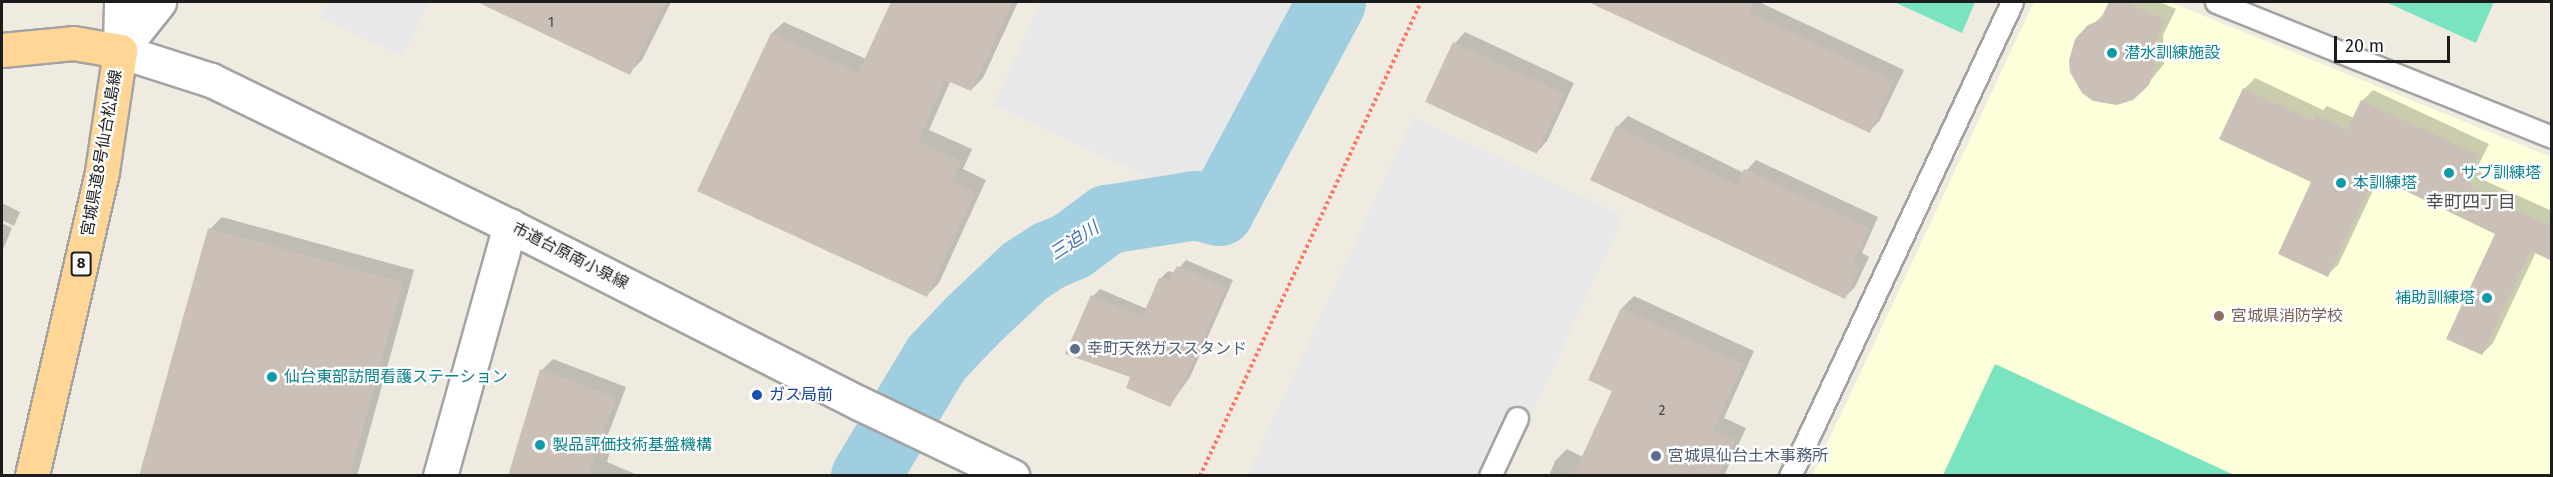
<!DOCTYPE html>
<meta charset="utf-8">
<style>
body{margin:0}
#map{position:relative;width:2553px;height:477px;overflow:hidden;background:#efebe1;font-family:"Fira Sans","Noto Sans JP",sans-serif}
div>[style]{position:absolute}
.education>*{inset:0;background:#fdffda}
.pitch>*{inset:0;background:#79e4bf}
.parking>*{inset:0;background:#e8e8e8}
.shadow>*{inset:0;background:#0003}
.river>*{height:69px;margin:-34.5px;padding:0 34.5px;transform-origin:34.5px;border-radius:34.5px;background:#9ecee0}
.building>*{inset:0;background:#cbc0b7;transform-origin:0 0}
.path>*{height:4px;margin-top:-2px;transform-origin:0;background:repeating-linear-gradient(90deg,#ff7962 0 3px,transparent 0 6px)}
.roads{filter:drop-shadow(2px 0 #a3a3a3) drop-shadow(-2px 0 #a3a3a3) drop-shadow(0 2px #a3a3a3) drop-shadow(0 -2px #a3a3a3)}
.service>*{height:21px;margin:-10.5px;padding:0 10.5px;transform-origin:10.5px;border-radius:10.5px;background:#fff}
.minor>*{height:33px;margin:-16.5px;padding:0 16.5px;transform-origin:16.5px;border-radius:16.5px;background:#fff}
.tertiary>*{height:33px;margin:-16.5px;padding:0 16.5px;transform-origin:16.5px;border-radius:16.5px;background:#fff}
.primary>*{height:33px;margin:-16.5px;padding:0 16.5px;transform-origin:16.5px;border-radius:16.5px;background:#ffd696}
.dots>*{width:16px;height:16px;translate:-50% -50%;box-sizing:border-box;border:3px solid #fff;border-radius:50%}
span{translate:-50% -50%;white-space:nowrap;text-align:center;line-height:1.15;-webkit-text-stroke:4.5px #fff;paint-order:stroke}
.number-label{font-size:14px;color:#484543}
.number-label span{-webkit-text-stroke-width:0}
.shield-label span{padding:2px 4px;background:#fff;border:2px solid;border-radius:4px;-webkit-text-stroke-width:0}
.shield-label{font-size:15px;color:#1c1c1c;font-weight:700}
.culture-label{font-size:16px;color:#0d838f}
.left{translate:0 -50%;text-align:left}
.right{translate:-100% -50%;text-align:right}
.street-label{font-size:16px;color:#1c1c1c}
.education-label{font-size:16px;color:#785e54}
.service-label{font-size:16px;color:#4e5e75}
.transit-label{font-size:16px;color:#164399}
.neighbourhood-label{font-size:18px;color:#4f4f4f}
.water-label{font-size:18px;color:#4376b2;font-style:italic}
.frame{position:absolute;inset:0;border:3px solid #1c1c1c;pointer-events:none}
.scale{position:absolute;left:2334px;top:36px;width:116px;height:27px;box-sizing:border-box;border:3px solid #1c1c1c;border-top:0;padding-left:8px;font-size:18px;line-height:21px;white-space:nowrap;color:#1c1c1c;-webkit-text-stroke:4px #fff;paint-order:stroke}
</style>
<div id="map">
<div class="education">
<i style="clip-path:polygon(2034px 2px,2170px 2px,2551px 157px,2551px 475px,1812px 476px)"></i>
</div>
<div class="pitch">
<i style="clip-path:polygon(1894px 2px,1975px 2px,1962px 33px)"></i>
<i style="clip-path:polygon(2386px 2px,2494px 2px,2476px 43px)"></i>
<i style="clip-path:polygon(1995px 364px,2234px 475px,1943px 475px)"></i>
</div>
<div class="parking">
<i style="clip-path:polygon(327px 2px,429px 2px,403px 57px,320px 17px)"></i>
<i style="clip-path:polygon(1041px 2px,1311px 2px,1215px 208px,993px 105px)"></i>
<i style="clip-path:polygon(1413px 117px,1624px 216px,1503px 475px,1247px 476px)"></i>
</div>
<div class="shadow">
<i style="clip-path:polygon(480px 2px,671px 2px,642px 60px,629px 73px)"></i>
<i style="clip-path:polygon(893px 2px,1018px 2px,983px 78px,971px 90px,951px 80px,929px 130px,972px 149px,963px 169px,986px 180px,939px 283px,927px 295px,772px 33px,784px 22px,866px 59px)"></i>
<i style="clip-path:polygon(1629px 2px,1759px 2px,1904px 70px,1880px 120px,1870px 131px,1622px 16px)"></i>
<i style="clip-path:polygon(2111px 2px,2160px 2px,2176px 9px,2163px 35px,2164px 64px,2141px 92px,2117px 104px,2093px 99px,2076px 82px,2070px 61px,2076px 40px,2105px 13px)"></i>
<i style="clip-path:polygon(1465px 32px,1574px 83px,1547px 141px,1537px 152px,1455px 43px)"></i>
<i style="clip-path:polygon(2255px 78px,2323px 110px,2327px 106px,2354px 118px,2362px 101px,2373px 90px,2489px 144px,2476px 170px,2482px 173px,2479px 178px,2552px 211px,2552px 250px,2536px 252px,2493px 343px,2482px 354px,2497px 234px,2382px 178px,2377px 182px,2338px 265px,2327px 275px,2313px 181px,2244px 89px)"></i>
<i style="clip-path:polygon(1628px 116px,1744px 173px,1756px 160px,1878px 217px,1862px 253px,1869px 257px,1855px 287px,1844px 298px,1617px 127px)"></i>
<i style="clip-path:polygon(2px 203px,20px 212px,14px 226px,2px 220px)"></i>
<i style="clip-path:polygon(222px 217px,414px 270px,357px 476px,157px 476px,210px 229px)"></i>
<i style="clip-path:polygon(2px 223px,12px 228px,2px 252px)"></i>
<i style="clip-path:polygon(1186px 260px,1233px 280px,1190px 377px,1170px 405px,1132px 376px,1093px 296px,1100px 289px,1147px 309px,1160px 279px,1168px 271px,1175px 273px)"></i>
<i style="clip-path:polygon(1634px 296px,1754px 351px,1724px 418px,1746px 428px,1724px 476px,1549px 476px,1555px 461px,1567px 449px,1583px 457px,1614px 390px,1590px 379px,1622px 308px)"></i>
<i style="clip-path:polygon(553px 359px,626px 387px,604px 445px,611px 447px,607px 462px,640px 476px,510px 476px,542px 370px)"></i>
</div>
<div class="river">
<i style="left:865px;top:476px;width:138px;rotate:-59deg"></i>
<i style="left:936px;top:358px;width:52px;rotate:-46.5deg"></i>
<i style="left:972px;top:320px;width:71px;rotate:-43.3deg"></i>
<i style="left:1024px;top:271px;width:30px;rotate:-33deg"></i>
<i style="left:1049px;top:255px;width:25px;rotate:-23deg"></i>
<i style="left:1072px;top:245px;width:44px;rotate:-36.6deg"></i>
<i style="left:1107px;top:219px;width:89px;rotate:-9deg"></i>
<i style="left:1195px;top:205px;width:25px;rotate:14deg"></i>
<i style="left:1219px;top:211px;width:237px;rotate:-61.8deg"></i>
</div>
<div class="building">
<i style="clip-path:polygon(477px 2px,666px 2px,630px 75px)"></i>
<i style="clip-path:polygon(891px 2px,1013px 2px,971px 91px,945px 80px,918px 142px,961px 161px,952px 181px,975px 192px,927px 297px,697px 191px,771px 33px,858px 73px)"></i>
<i style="clip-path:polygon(1588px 2px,1754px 2px,1749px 12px,1894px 81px,1870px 133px)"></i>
<i style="clip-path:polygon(2109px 2px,2126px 2px,2166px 20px,2153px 47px,2156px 66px,2149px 85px,2133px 100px,2117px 105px,2093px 101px,2082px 93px,2070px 72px,2069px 61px,2075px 39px,2088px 25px,2100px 20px)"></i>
<i style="left:1453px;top:42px;width:123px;height:66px;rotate:25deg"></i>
<i style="clip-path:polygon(2243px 88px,2313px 121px,2316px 115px,2347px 130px,2361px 100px,2479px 155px,2466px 181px,2472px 183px,2470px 188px,2552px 227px,2552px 261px,2531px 251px,2482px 355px,2446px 339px,2495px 234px,2381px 179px,2378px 185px,2372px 182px,2328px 277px,2278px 254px,2311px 182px,2219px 139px)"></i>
<i style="clip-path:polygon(1616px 126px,1737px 185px,1744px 169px,1869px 228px,1852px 264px,1859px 268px,1845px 299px,1590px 180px)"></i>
<i style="clip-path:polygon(208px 228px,403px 282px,350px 476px,139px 476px)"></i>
<i style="clip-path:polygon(1177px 266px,1226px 288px,1182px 386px,1170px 407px,1126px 388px,1130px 377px,1065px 354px,1091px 295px,1142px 317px,1159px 278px,1169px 280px)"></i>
<i style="clip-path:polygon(1621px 308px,1743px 364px,1713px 431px,1735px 440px,1719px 476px,1573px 476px,1612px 391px,1588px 380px)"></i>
<i style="clip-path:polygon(540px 369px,616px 398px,587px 476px,508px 476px)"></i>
</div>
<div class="path">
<i style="left:1200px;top:476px;width:523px;rotate:-65deg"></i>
</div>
<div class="roads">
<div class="service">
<i style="left:2216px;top:2px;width:362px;rotate:21.9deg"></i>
<i style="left:1490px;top:476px;width:64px;rotate:-65deg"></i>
<i style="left:1790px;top:476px;width:523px;rotate:-64.9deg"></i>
</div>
<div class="minor">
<i style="left:440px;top:476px;width:260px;rotate:-74.4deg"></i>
</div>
<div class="tertiary">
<i style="left:120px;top:51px;width:96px;rotate:17.7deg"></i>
<i style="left:211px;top:80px;width:333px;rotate:26deg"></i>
<i style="left:510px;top:226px;width:391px;rotate:26.9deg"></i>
<i style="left:859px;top:403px;width:170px;rotate:25.5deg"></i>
<i style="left:120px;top:51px;width:63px;rotate:-51.5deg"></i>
<i style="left:120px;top:51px;width:49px;rotate:-88.8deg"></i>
</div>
<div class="primary">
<i style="left:2px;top:50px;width:71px;rotate:-5.6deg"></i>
<i style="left:73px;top:43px;width:48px;rotate:9.7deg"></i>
<i style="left:120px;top:51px;width:122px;rotate:98.5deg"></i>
<i style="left:102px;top:172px;width:312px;rotate:103deg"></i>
</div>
</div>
<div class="dots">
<i style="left:2112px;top:53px;background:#0f9aa8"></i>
<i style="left:2449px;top:173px;background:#0f9aa8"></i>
<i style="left:2341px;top:183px;background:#0f9aa8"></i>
<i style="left:2487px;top:298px;background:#0f9aa8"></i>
<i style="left:2219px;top:316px;background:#8d6e63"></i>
<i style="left:1075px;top:349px;background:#5c6f8a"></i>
<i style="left:272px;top:377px;background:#0f9aa8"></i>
<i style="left:757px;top:395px;background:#1a4fb4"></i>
<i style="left:540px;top:445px;background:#0f9aa8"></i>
<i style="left:1656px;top:456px;background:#5c6f8a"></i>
</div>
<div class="number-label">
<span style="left:551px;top:23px">1</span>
<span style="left:1662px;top:411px">2</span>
</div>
<div class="shield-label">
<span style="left:81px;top:264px">8</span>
</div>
<div class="culture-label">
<span class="left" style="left:2124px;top:53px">潜水訓練施設</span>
<span class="left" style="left:2461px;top:173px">サブ訓練塔</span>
<span class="left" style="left:2353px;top:183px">本訓練塔</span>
<span class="right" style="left:2475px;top:298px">補助訓練塔</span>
<span class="left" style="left:284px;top:377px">仙台東部訪問看護ステーション</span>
<span class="left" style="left:552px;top:445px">製品評価技術基盤機構</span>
</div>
<div class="street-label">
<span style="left:102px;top:153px;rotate:-80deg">宮城県道8号仙台松島線</span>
<span style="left:570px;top:256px;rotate:27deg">市道台原南小泉線</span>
</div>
<div class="education-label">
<span class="left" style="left:2231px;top:316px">宮城県消防学校</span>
</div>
<div class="service-label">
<span class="left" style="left:1087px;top:349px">幸町天然ガススタンド</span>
<span class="left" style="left:1668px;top:456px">宮城県仙台土木事務所</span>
</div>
<div class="transit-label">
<span class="left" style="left:769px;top:395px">ガス局前</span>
</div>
<div class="neighbourhood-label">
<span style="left:2471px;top:202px">幸町四丁目</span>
</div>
<div class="water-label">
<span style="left:1074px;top:241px;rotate:-33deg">三迫川</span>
</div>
<div class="frame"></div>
<div class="scale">20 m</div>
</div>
